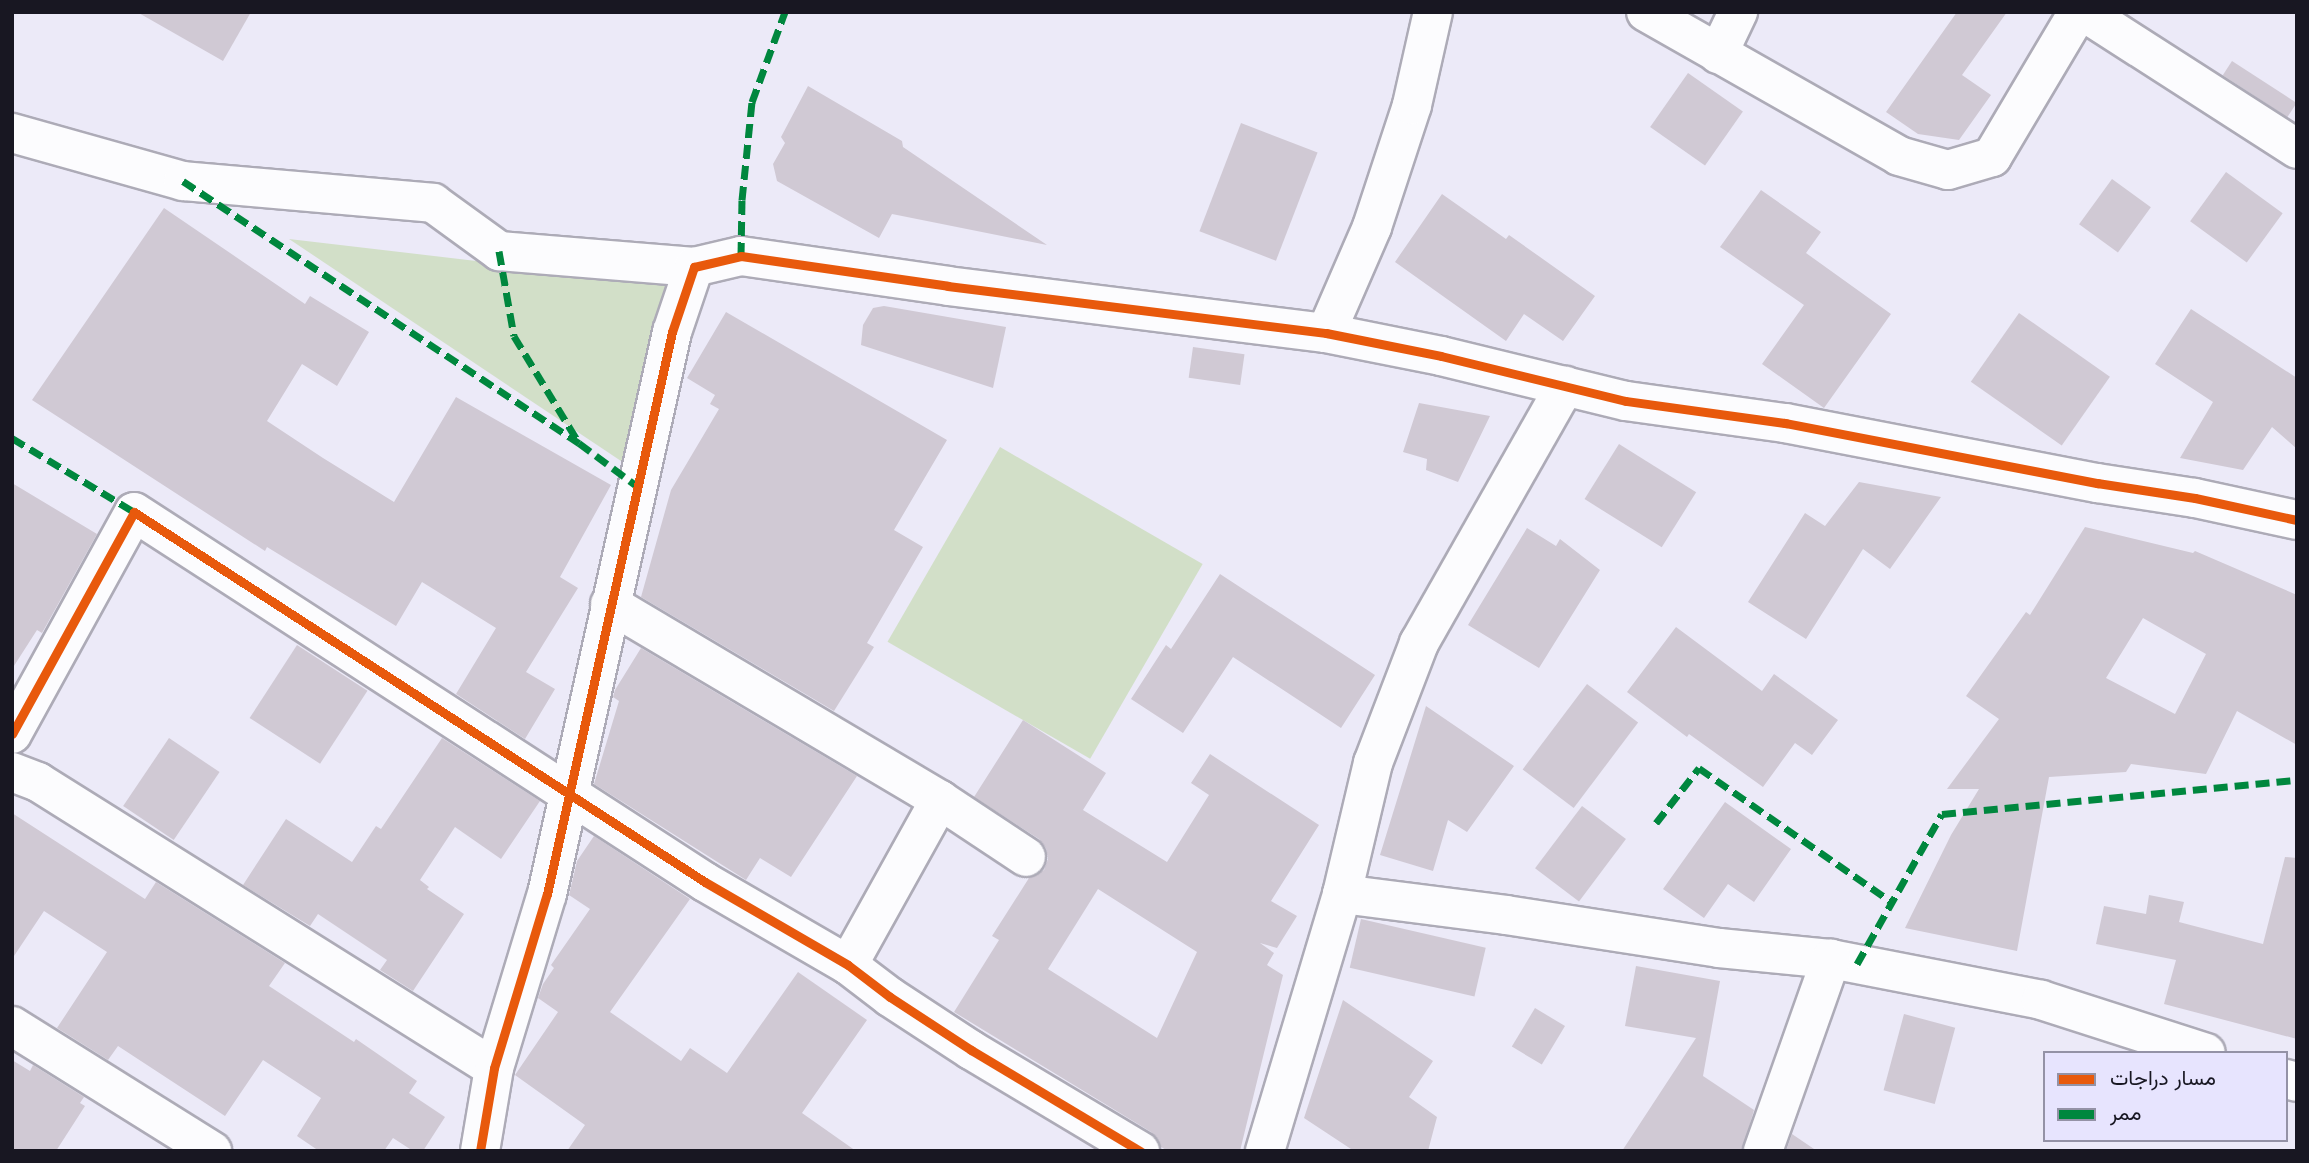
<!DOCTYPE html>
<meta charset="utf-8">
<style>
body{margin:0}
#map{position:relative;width:2309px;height:1163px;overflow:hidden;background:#eceaf8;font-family:Helvetica,Vazirmatn,sans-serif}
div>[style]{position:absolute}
.green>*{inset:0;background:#d2dfc8;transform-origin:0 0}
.building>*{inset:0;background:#d0c9d4;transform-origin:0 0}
.roads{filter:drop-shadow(2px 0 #adabb7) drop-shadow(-2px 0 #adabb7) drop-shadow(0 2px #adabb7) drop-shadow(0 -2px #adabb7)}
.minor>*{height:38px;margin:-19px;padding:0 19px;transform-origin:19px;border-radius:19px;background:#fcfcfe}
.quiet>*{height:7px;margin-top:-3.5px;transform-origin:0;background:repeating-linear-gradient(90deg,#00873e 0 14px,transparent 0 21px)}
.cycleway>*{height:9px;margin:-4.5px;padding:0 4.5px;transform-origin:4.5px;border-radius:4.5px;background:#e8590c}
span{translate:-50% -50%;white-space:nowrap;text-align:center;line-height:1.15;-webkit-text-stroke:6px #e7e4fe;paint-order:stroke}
.frame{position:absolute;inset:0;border:14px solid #181722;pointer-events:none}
.legend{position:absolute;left:2043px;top:1051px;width:245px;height:91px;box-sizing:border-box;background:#e7e4fe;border:2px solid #9492a6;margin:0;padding:9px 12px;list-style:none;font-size:21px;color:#181722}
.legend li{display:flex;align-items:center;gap:14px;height:35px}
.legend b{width:35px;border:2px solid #9492a6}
</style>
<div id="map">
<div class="green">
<i style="clip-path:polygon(289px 239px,673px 284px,627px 465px)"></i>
<i style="left:1000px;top:447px;width:234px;height:225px;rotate:30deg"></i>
</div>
<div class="building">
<i style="clip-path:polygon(137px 12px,251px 12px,223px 61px)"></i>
<i style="clip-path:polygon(1957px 12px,2007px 12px,1962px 75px,1991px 95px,1959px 140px,1918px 134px,1886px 112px)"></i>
<i style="left:2232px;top:61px;width:77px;height:17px;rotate:33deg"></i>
<i style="left:1688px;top:73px;width:67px;height:66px;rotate:35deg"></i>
<i style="clip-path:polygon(808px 86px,902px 141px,903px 147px,1047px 245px,892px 214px,879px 238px,777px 181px,773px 164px,785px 143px,781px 137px)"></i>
<i style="left:1241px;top:123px;width:82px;height:116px;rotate:21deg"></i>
<i style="left:2226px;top:172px;width:70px;height:61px;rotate:36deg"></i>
<i style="left:2112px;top:179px;width:48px;height:56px;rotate:36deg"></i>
<i style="clip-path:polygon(1761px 190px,1821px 232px,1806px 253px,1891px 314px,1824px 408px,1762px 364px,1804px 305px,1720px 247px)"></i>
<i style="clip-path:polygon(1442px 194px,1506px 239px,1509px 235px,1595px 296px,1563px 341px,1524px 314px,1506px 341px,1395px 262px)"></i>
<i style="clip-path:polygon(164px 208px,305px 304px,310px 296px,369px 332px,337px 386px,302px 364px,267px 421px,323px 458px,394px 502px,456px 397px,611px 485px,560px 577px,578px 588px,526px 672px,555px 689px,525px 739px,456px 694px,496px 628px,422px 582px,396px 626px,267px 547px,265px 551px,32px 400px)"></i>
<i style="clip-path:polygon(884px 306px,1006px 327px,993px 388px,861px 345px,863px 325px,873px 308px)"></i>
<i style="clip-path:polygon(2191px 309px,2297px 378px,2297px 449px,2272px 427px,2243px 470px,2180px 458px,2213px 402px,2155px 364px)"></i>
<i style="clip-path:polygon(726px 312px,947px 440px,894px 530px,923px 547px,867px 643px,874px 647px,834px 711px,641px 597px,671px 490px,719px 409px,710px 404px,715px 395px,687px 378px)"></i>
<i style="left:2019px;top:313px;width:111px;height:84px;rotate:35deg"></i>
<i style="left:1193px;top:347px;width:52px;height:31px;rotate:8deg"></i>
<i style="clip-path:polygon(1419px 403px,1490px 416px,1458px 482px,1426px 470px,1427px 459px,1403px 452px)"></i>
<i style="left:1619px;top:444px;width:91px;height:65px;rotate:32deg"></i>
<i style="clip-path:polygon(1859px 482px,1941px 497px,1890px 569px,1863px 549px,1806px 639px,1748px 602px,1805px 513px,1825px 526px)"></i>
<i style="clip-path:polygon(12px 483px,97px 534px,42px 633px,37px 630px,12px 669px)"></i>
<i style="clip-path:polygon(evenodd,2085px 527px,2193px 553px,2195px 551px,2297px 595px,2297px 745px,2237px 711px,2206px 774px,2131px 764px,2126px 772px,2049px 777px,2017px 951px,1905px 928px,1951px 835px,1979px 789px,1947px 789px,1999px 719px,1966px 696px,2026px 612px,2030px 615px,2085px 527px,2143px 618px,2206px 654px,2175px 714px,2106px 678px,2143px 618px)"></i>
<i style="clip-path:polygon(1527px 528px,1556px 546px,1560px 539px,1600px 570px,1539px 668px,1468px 625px)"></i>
<i style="clip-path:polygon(1220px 574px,1375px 675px,1341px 728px,1233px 657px,1183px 733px,1131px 699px,1166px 645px,1171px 649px)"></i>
<i style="clip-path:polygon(1676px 627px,1762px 691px,1774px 674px,1838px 720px,1812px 755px,1795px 743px,1763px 787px,1689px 734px,1687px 737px,1627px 692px)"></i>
<i style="left:297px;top:645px;width:84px;height:87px;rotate:33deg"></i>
<i style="clip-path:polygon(641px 648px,857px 776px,791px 877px,760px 858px,746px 880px,594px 784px,619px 701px,613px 697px,615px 690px)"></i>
<i style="left:1587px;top:684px;width:64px;height:107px;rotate:37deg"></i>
<i style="clip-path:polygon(1426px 706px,1514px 766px,1467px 832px,1448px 820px,1433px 871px,1380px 855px)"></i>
<i style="clip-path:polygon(evenodd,1023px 720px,1106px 773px,1083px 810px,1167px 862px,1209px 795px,1191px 783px,1210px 754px,1319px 825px,1271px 901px,1297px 916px,1277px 948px,1260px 943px,1274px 953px,1267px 965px,1283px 975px,1240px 1151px,1168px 1151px,1161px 1147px,1151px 1132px,954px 1012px,999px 940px,992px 936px,1029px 878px,1044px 870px,1048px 859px,1046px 848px,1039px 839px,974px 797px,1023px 720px,1098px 889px,1197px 952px,1157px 1038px,1048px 969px,1098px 889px)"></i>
<i style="left:169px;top:738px;width:61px;height:82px;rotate:34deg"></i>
<i style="clip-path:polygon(442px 738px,540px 801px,501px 859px,455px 827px,420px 880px,429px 887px,427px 889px,464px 914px,413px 991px,380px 970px,387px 960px,318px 914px,310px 926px,243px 885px,286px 819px,352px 862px,376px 826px,381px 829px)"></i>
<i style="clip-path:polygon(1725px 802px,1791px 849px,1754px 902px,1728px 884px,1704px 918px,1663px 889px)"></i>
<i style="left:1582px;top:806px;width:55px;height:78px;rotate:37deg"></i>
<i style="clip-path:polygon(12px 813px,145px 899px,156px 882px,285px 963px,269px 986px,354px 1042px,356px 1039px,417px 1081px,409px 1093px,445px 1117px,423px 1151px,413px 1151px,393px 1138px,384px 1151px,319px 1151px,297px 1136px,321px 1098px,263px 1060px,225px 1116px,118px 1046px,108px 1060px,57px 1028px,107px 952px,44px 911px,12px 959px)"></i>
<i style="clip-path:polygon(594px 836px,690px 899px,610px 1012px,681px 1061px,690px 1048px,727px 1073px,798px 972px,867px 1020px,802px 1113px,856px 1151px,567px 1151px,585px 1125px,515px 1075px,558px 1012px,538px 998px,543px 984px,554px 968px,551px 965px,590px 909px,569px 895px,577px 861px)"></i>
<i style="clip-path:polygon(2285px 857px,2297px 858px,2297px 1039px,2164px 1004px,2176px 960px,2096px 944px,2104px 906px,2146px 914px,2149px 895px,2184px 902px,2179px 922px,2263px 944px)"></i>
<i style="left:1361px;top:919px;width:128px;height:50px;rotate:13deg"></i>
<i style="clip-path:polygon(1636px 966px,1720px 981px,1703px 1076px,1754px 1110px,1742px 1151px,1622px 1151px,1696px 1038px,1625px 1026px)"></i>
<i style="clip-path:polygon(1343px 1000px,1433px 1061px,1409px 1097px,1437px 1117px,1428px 1151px,1354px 1151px,1304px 1118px)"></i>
<i style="left:1535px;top:1008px;width:35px;height:45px;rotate:31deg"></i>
<i style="left:1904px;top:1014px;width:53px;height:79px;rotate:15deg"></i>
<i style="clip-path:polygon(12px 1060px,30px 1071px,33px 1065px,84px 1097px,80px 1103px,85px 1106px,56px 1151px,12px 1151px)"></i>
<i style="clip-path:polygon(1792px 1134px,1817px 1151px,1786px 1151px)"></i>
</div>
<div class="roads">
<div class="minor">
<i style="left:1646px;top:12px;width:291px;rotate:29.6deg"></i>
<i style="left:1899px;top:156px;width:51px;rotate:15.9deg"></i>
<i style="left:1948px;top:170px;width:46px;rotate:-16.5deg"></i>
<i style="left:1992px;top:157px;width:169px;rotate:-59.3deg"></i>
<i style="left:2084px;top:12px;width:253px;rotate:32.7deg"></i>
<i style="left:1718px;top:54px;width:47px;rotate:-64.5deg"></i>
<i style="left:12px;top:133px;width:178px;rotate:15.7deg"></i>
<i style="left:183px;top:181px;width:251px;rotate:5deg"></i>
<i style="left:433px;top:203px;width:82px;rotate:36deg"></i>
<i style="left:499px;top:251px;width:196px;rotate:4.7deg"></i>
<i style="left:1326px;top:333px;width:116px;rotate:-66.5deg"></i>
<i style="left:1372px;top:227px;width:128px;rotate:-71.8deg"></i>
<i style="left:1412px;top:105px;width:95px;rotate:-77.3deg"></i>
<i style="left:610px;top:604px;width:384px;rotate:30.7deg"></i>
<i style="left:940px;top:800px;width:103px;rotate:33.5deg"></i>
<i style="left:12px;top:734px;width:253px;rotate:-61.2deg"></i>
<i style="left:134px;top:512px;width:680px;rotate:32.94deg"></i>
<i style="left:705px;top:882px;width:165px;rotate:30.1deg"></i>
<i style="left:848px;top:965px;width:53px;rotate:37.3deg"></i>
<i style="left:890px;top:997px;width:97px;rotate:33.2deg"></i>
<i style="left:971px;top:1050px;width:197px;rotate:30.9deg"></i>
<i style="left:12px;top:772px;width:28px;rotate:21deg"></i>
<i style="left:38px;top:782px;width:538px;rotate:32.1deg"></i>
<i style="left:1342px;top:894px;width:135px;rotate:-76.7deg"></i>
<i style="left:1373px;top:763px;width:129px;rotate:-69deg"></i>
<i style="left:1419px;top:643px;width:296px;rotate:-60.4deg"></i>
<i style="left:848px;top:965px;width:189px;rotate:-60.9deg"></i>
<i style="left:12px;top:1026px;width:236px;rotate:32deg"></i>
<i style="left:2286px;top:1079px;width:11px;rotate:15deg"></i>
<i style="left:480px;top:1151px;width:84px;rotate:-80.4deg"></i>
<i style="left:494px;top:1068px;width:182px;rotate:-73.1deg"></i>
<i style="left:547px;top:894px;width:576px;rotate:-77.46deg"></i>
<i style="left:672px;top:332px;width:69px;rotate:-71.3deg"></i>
<i style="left:694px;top:267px;width:48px;rotate:-13.2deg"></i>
<i style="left:741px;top:256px;width:209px;rotate:8.2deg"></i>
<i style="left:948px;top:286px;width:381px;rotate:7.1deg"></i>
<i style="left:1326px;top:333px;width:117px;rotate:11.3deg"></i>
<i style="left:1441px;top:356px;width:190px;rotate:13.7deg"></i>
<i style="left:1626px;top:401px;width:161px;rotate:7.9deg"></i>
<i style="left:1785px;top:423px;width:318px;rotate:10.9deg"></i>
<i style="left:2097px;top:483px;width:99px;rotate:8.7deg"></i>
<i style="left:2195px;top:498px;width:104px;rotate:12.2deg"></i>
<i style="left:1265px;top:1151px;width:268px;rotate:-73.3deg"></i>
<i style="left:1342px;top:894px;width:165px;rotate:7.3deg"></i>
<i style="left:1506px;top:915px;width:216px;rotate:8.8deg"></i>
<i style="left:1719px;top:948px;width:113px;rotate:5.6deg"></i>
<i style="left:1831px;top:959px;width:214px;rotate:11deg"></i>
<i style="left:2041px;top:1000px;width:173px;rotate:17.8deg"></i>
<i style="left:1763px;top:1151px;width:204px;rotate:-70.5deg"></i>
</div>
</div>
<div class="quiet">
<i style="left:183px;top:181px;width:475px;rotate:33.5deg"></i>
<i style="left:499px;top:251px;width:86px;rotate:80deg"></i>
<i style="left:514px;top:336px;width:125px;rotate:58.7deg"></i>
<i style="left:579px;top:443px;width:72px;rotate:36.6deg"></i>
<i style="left:741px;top:256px;width:56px;rotate:-89deg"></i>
<i style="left:742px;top:200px;width:99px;rotate:-84.2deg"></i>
<i style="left:752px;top:102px;width:96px;rotate:-69.9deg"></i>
<i style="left:12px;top:438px;width:143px;rotate:31.2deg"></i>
<i style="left:1656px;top:823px;width:70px;rotate:-52deg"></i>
<i style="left:1699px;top:768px;width:235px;rotate:34.8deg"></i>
<i style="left:1857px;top:964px;width:172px;rotate:-60.5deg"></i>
<i style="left:1942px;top:814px;width:357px;rotate:-5.5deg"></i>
</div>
<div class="cycleway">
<i style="left:12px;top:734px;width:253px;rotate:-61.2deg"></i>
<i style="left:134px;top:512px;width:680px;rotate:32.94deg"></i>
<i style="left:705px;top:882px;width:165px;rotate:30.1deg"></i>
<i style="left:848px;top:965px;width:53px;rotate:37.3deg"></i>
<i style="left:890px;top:997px;width:97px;rotate:33.2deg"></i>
<i style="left:971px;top:1050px;width:197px;rotate:30.9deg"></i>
<i style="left:480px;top:1151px;width:84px;rotate:-80.4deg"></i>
<i style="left:494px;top:1068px;width:182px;rotate:-73.1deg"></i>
<i style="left:547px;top:894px;width:576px;rotate:-77.46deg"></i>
<i style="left:672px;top:332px;width:69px;rotate:-71.3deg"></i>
<i style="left:694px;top:267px;width:48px;rotate:-13.2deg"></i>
<i style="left:741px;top:256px;width:209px;rotate:8.2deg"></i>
<i style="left:948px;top:286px;width:381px;rotate:7.1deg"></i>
<i style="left:1326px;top:333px;width:117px;rotate:11.3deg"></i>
<i style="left:1441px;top:356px;width:190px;rotate:13.7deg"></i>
<i style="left:1626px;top:401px;width:161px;rotate:7.9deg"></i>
<i style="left:1785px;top:423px;width:318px;rotate:10.9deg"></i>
<i style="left:2097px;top:483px;width:99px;rotate:8.7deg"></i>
<i style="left:2195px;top:498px;width:104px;rotate:12.2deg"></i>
</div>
<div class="frame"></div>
<ul class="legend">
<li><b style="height:9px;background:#e8590c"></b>مسار دراجات</li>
<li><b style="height:9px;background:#00873e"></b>ممر</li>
</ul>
</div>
